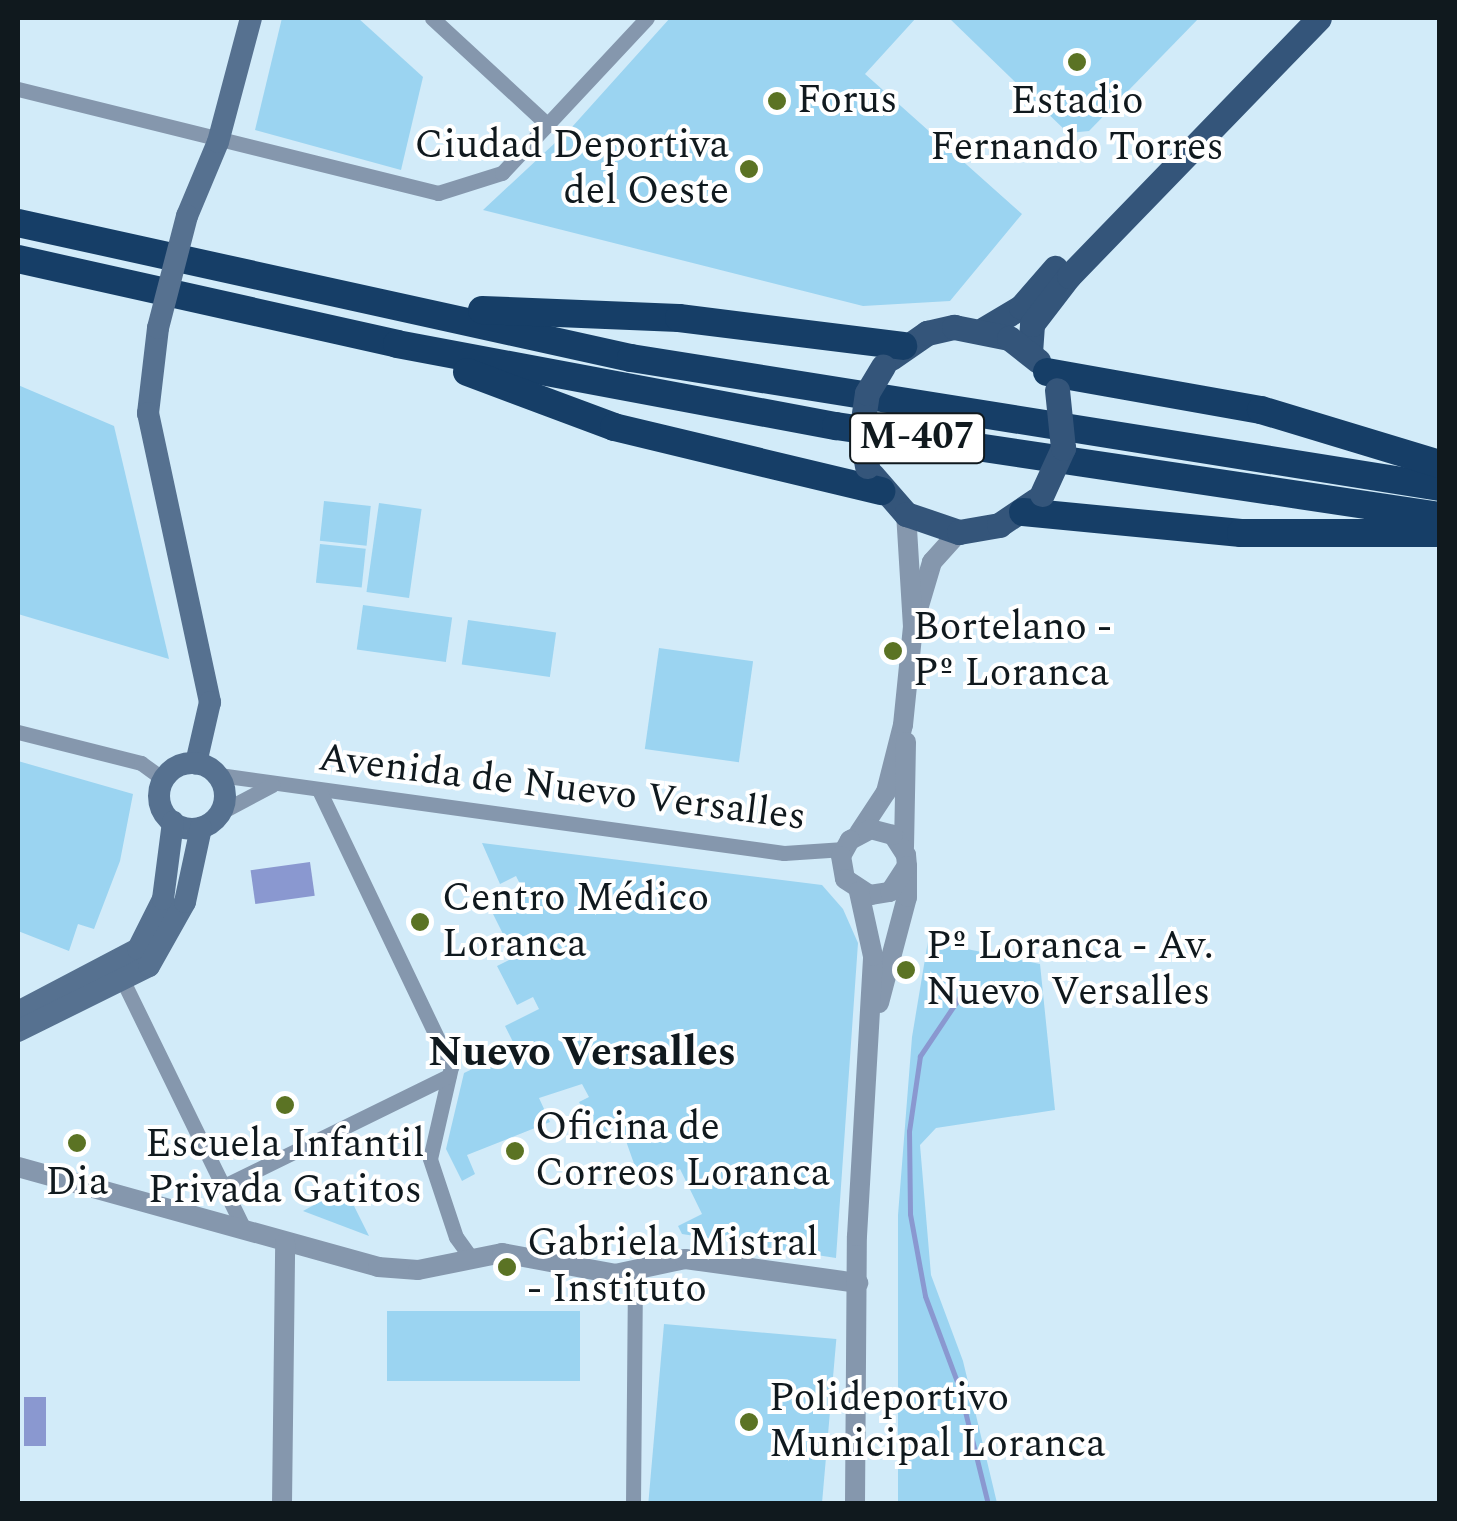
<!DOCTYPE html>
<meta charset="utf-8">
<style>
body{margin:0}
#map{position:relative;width:1457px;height:1521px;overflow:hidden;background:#d2ebf9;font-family:Spectral,serif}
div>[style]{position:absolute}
.green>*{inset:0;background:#9bd4f1;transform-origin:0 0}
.water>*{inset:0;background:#8a98d0;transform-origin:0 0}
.stream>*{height:5px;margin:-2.5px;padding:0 2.5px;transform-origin:2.5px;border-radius:2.5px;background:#8a98d0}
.minor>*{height:15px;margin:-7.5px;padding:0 7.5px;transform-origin:7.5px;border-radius:7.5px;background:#8597ad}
.tertiary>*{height:20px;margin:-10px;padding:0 10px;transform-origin:10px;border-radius:10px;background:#8597ad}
.secondary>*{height:22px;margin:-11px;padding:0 11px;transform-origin:11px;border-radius:11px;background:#567190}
.secondary>.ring{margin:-11px;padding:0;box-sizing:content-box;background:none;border:22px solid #567190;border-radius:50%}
.primary>*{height:25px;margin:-12.5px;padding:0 12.5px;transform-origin:12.5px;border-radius:12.5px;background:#34557a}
.motorway>*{height:28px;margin:-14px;padding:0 14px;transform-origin:14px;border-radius:14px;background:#163e67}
.secondary-bridge>*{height:22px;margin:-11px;padding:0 11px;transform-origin:11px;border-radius:11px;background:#567190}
.primary-bridge>*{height:25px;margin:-12.5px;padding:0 12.5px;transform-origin:12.5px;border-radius:12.5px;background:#34557a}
.dots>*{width:28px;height:28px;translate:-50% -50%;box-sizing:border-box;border:5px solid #fff;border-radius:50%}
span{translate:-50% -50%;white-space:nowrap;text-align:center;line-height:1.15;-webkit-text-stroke:8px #fff;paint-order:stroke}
.shield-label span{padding:2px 8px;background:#fff;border:2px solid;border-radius:8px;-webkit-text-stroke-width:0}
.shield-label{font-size:38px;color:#10191e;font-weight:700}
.poi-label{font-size:40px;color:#10191e}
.left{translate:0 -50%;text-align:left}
.right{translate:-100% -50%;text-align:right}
.street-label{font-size:40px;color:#10191e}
.neighbourhood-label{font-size:42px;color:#10191e;font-weight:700}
.frame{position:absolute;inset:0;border:20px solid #10191e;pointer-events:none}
</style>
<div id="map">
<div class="green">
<i style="clip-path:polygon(282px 18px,358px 18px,423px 77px,401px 170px,255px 130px)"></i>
<i style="clip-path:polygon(670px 18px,916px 18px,865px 74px,1022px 214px,950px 301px,863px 306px,483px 210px,572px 127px)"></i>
<i style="clip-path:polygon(949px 18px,1199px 18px,1089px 131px,1068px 133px)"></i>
<i style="clip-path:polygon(18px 385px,114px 426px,169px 659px,18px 614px)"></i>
<i style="left:324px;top:501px;width:47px;height:40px;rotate:6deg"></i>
<i style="left:379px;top:503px;width:43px;height:90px;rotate:8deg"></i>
<i style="left:320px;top:544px;width:46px;height:39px;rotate:6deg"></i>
<i style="left:363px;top:605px;width:90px;height:45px;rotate:8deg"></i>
<i style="left:468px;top:620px;width:89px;height:45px;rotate:8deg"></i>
<i style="left:659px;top:648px;width:95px;height:102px;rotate:8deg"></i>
<i style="clip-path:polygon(18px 761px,133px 794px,120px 861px,94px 929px,78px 924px,69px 951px,18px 931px)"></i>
<i style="clip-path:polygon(482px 843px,822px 885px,843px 909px,858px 943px,836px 1258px,682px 1234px,678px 1226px,702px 1214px,680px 1169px,668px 1175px,661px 1163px,638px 1175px,620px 1124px,596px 1136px,579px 1102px,589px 1097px,582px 1084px,539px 1098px,550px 1122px,467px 1155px,475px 1174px,462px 1181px,446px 1149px,464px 1073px,516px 1048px,505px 1026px,539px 1009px,533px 997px,517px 1005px,497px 966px,531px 949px,524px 936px,508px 944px,491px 910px,522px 888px,516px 876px,500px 884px)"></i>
<i style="clip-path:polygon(928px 941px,1040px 964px,1055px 1110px,936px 1128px,920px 1145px,931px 1275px,963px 1361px,997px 1503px,898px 1503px,898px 1215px,912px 1037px)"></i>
<i style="clip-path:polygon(345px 1188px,369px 1236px,303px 1211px)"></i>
<i style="left:387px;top:1311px;width:193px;height:70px"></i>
<i style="left:664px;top:1324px;width:173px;height:179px;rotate:5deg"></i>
</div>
<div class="water">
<i style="left:310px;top:862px;width:34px;height:60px;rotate:82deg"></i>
<i style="left:24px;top:1397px;width:22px;height:49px"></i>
</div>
<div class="stream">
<i style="left:965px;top:989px;width:81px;rotate:123.9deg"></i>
<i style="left:920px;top:1056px;width:76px;rotate:98.3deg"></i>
<i style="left:909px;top:1131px;width:83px;rotate:89.3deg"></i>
<i style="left:910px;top:1214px;width:83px;rotate:79.6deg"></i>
<i style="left:925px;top:1296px;width:97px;rotate:69.5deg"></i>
<i style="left:959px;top:1387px;width:121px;rotate:76.1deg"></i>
</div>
<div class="minor">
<i style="left:432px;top:18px;width:158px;rotate:42.7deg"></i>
<i style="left:18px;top:89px;width:433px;rotate:13.9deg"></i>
<i style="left:438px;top:193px;width:67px;rotate:-17.4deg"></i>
<i style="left:502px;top:173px;width:212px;rotate:-46.9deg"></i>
<i style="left:18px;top:732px;width:127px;rotate:14.1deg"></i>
<i style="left:141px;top:763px;width:27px;rotate:36deg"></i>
<i style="left:219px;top:775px;width:570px;rotate:7.86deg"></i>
<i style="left:784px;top:853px;width:60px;rotate:-3.8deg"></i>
<i style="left:319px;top:790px;width:307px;rotate:64.5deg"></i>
<i style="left:451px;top:1067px;width:94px;rotate:102.9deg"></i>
<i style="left:430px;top:1159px;width:82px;rotate:71.6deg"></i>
<i style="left:456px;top:1237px;width:26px;rotate:54deg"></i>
<i style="left:221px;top:812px;width:58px;rotate:-27.9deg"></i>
<i style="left:123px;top:981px;width:278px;rotate:64deg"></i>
<i style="left:224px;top:1186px;width:250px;rotate:-26.1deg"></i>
<i style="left:633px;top:1504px;width:231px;rotate:-89.5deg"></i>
</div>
<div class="tertiary">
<i style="left:919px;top:606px;width:46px;rotate:-73.5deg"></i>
<i style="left:932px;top:562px;width:40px;rotate:-48deg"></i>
<i style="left:859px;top:833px;width:49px;rotate:-56.6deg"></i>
<i style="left:886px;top:792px;width:69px;rotate:-75.8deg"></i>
<i style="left:903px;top:725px;width:99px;rotate:-84.2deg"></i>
<i style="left:913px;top:627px;width:113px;rotate:-93.5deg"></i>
<i style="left:904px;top:847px;width:105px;rotate:-88.9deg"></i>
<i style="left:879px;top:1003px;width:110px;rotate:-75.2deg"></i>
<i style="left:907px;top:897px;width:31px;rotate:-90deg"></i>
<i style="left:907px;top:866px;width:11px;rotate:-95deg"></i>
<i style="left:906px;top:855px;width:24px;rotate:-123deg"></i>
<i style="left:893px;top:835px;width:23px;rotate:-165deg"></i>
<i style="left:871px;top:829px;width:24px;rotate:152deg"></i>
<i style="left:850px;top:840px;width:18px;rotate:119deg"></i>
<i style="left:841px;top:856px;width:23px;rotate:80deg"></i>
<i style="left:845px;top:879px;width:30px;rotate:33deg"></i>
<i style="left:870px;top:895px;width:20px;rotate:-9deg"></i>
<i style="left:890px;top:892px;width:31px;rotate:-57deg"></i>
<i style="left:18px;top:1167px;width:374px;rotate:15.5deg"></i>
<i style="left:378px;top:1267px;width:40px;rotate:4.3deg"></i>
<i style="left:418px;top:1270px;width:86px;rotate:-11.4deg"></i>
<i style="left:502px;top:1253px;width:115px;rotate:10.5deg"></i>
<i style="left:615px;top:1274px;width:72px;rotate:-12.1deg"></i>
<i style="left:685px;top:1259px;width:175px;rotate:7.9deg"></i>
<i style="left:282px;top:1504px;width:261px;rotate:-89.3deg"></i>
<i style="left:855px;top:1504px;width:268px;rotate:-89.6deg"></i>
<i style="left:857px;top:1236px;width:280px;rotate:-86.7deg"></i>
<i style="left:873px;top:956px;width:66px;rotate:-102.3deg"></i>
</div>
<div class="secondary">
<i style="left:187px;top:216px;width:80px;rotate:-67.3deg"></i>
<i style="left:218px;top:142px;width:128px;rotate:-75.1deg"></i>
<i style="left:158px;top:328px;width:86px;rotate:96.7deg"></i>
<i style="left:148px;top:413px;width:296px;rotate:77.9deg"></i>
<i style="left:210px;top:702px;width:63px;rotate:102.9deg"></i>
<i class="ring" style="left:159px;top:763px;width:44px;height:44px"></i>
<i style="left:18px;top:1012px;width:136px;rotate:-27.7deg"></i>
<i style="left:138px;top:949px;width:56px;rotate:-63.4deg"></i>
<i style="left:163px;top:899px;width:78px;rotate:-82.6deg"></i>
<i style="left:18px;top:1031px;width:146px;rotate:-26.4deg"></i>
<i style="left:149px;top:966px;width:73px;rotate:-60.6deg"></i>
<i style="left:185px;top:902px;width:76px;rotate:-77.8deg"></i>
</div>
<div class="primary">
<i style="left:984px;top:329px;width:43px;rotate:-30.7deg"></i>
<i style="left:1021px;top:307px;width:52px;rotate:-48.9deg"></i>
<i style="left:1030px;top:353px;width:29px;rotate:-86deg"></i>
<i style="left:1032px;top:324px;width:61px;rotate:-52.4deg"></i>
<i style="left:1069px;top:276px;width:359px;rotate:-45.9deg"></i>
<i style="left:891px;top:358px;width:44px;rotate:-34.8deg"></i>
<i style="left:927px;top:333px;width:28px;rotate:-13deg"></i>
<i style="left:954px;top:327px;width:56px;rotate:11.3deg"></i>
<i style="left:1009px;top:338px;width:37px;rotate:38deg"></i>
<i style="left:872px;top:475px;width:52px;rotate:48.9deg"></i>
<i style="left:906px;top:514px;width:56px;rotate:18.8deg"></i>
<i style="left:959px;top:532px;width:41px;rotate:-9.9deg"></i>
<i style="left:999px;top:525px;width:45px;rotate:-34deg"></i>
</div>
<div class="motorway">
<i style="left:18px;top:223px;width:628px;rotate:12.42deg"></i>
<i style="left:631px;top:358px;width:819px;rotate:9.06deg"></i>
<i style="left:18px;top:259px;width:388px;rotate:12.6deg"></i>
<i style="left:397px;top:344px;width:447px;rotate:10.6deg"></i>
<i style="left:836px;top:426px;width:611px;rotate:8.48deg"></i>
<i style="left:482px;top:310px;width:197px;rotate:2.3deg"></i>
<i style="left:679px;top:318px;width:226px;rotate:7.1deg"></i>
<i style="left:467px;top:372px;width:157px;rotate:20.5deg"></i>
<i style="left:614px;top:427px;width:275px;rotate:13.5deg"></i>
<i style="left:1047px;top:372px;width:217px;rotate:10.1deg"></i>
<i style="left:1261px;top:410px;width:187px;rotate:16.8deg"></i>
<i style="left:1023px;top:512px;width:219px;rotate:5.5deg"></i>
<i style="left:1241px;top:533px;width:199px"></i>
</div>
<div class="secondary-bridge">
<i style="left:158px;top:328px;width:116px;rotate:-75.5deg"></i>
</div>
<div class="primary-bridge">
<i style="left:867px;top:466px;width:34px;rotate:-100deg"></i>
<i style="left:861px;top:433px;width:40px;rotate:-81.5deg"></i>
<i style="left:867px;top:393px;width:31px;rotate:-59deg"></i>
<i style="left:1042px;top:494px;width:51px;rotate:-65.5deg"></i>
<i style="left:1063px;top:448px;width:58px;rotate:-95.9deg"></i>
</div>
<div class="dots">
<i style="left:1077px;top:62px;background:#5b7324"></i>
<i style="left:777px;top:101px;background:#5b7324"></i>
<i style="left:749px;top:169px;background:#5b7324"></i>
<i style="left:893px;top:651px;background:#5b7324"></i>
<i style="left:420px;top:922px;background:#5b7324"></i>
<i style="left:906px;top:970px;background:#5b7324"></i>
<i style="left:285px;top:1105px;background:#5b7324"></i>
<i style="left:77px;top:1143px;background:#5b7324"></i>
<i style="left:515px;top:1151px;background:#5b7324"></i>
<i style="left:507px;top:1267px;background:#5b7324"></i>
<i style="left:749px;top:1422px;background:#5b7324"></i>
</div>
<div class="shield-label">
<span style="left:917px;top:438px">M-407</span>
</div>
<div class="poi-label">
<span class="left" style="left:797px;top:101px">Forus</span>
<span style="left:1077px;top:125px">Estadio<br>Fernando Torres</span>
<span class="right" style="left:729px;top:169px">Ciudad Deportiva<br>del Oeste</span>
<span class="left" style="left:913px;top:651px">Bortelano -<br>Pº Loranca</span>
<span class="left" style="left:442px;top:922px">Centro Médico<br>Loranca</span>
<span class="left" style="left:926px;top:970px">Pº Loranca - Av.<br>Nuevo Versalles</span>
<span class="left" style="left:535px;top:1151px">Oficina de<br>Correos Loranca</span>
<span style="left:285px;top:1168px">Escuela Infantil<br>Privada Gatitos</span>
<span style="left:77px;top:1183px">Dia</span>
<span class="left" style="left:527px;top:1267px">Gabriela Mistral<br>- Instituto</span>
<span class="left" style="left:769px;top:1422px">Polideportivo<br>Municipal Loranca</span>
</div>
<div class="street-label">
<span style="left:562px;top:788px;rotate:7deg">Avenida de Nuevo Versalles</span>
</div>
<div class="neighbourhood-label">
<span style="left:582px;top:1053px">Nuevo Versalles</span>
</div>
<div class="frame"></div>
</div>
